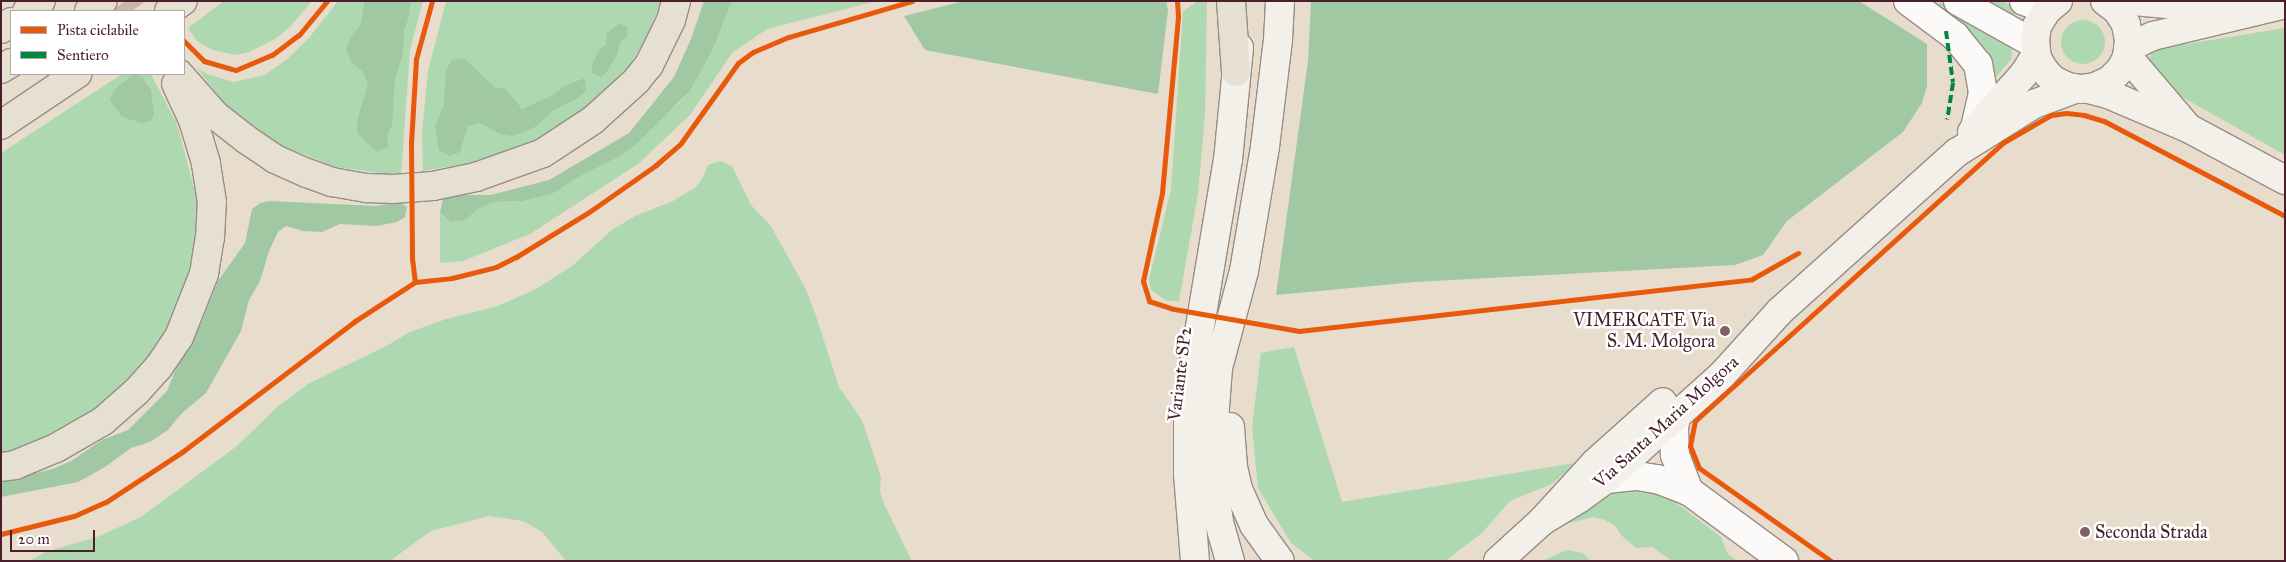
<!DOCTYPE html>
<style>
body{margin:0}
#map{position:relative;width:2286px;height:562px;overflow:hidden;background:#e8ddcd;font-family:"IM FELL Great Primer",serif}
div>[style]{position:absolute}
.green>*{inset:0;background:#aed8b0}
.round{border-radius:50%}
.forest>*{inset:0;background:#a0c8a3}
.highway-tunnel>*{height:28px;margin-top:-14px;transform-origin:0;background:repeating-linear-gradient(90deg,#c8b7ad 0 28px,transparent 0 42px)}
.roads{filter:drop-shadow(1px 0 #988c86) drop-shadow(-1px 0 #988c86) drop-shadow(0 1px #988c86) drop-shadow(0 -1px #988c86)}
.street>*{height:28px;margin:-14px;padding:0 14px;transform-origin:14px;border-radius:14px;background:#fcfaf8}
.secondary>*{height:28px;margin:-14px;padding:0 14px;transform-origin:14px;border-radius:14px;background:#f3f0e9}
.highway>*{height:28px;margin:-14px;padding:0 14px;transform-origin:14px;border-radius:14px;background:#e6e0d3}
.quiet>*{height:4px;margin-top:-2px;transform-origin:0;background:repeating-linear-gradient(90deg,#00873e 0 8px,transparent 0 12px)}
.cycleway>*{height:5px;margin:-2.5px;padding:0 2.5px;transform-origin:2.5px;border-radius:2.5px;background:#e8590c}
.dots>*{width:14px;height:14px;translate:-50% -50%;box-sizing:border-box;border:2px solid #fff;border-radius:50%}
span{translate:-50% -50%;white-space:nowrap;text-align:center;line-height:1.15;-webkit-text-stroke:5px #fff;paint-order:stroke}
.poi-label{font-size:18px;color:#4a1f2b}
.right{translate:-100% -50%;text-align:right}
.left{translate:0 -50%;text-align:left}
.street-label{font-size:18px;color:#4a1f2b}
.frame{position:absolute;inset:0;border:2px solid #4a1f2b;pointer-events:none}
.legend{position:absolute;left:10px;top:10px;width:175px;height:65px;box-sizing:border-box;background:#fff;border:1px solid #b7a5aa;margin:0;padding:6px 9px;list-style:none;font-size:15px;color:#4a1f2b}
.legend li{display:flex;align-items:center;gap:10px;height:25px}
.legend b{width:25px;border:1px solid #b7a5aa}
.scale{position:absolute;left:10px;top:530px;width:85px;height:22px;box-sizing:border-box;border:2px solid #4a1f2b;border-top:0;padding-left:6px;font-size:15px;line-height:18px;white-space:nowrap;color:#4a1f2b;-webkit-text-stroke:4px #fff;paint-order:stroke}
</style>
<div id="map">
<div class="green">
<i style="clip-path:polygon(224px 1px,312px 1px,289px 28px,275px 39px,249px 52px,236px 55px,212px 50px,197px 41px,188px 28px)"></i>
<i style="clip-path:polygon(338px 1px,423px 1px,410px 50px,401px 176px,335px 167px,283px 146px,256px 128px,225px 104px,197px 68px,207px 74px,234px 82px,265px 75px,286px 60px,308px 39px)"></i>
<i style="clip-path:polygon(446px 1px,661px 1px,646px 39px,626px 71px,584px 108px,562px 124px,537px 140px,503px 153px,472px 163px,423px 171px,422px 133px,428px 71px)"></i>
<i style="clip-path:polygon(732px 1px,877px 1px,767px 29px,732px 53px,690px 115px,638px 164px,530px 234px,463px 261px,440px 263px,440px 212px,451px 222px,465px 220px,477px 210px,492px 202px,523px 201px,552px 194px,654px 124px,679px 103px,690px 91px,713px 49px)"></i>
<i style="clip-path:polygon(1198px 1px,1207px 1px,1205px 115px,1198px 194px,1179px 301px,1167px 301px,1151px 290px,1149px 280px,1171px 189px,1183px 11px)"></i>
<i style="clip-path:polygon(1988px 1px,2000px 1px,2018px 7px,2013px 16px)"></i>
<i style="clip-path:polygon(1940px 2px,1966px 13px,2011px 45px,2012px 58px,1991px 83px,1988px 58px,1984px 49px,1972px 34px,1937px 7px)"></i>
<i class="round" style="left:2061px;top:20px;width:44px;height:44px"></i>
<i style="clip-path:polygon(2285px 28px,2285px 155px,2184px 98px,2169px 87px,2149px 62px,2151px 53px,2162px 48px)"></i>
<i style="clip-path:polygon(122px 74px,151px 74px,177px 124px,198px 203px,198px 233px,192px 270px,168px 331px,149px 359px,128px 382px,95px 411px,51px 437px,1px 454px,1px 153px)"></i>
<i style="clip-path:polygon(720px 161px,732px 166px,751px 205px,770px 225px,805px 287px,816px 316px,839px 387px,862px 420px,881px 477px,880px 492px,884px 504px,912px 561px,566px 561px,542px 532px,523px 521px,489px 516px,431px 531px,390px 561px,29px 561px,45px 552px,97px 537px,141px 517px,237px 446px,277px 407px,308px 384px,388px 345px,410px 332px,446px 319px,498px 306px,536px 289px,572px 266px,612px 230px,635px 216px,673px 201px,696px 187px,703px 177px,708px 165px)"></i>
<i style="clip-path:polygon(1294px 347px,1342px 502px,1575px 463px,1552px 484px,1510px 501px,1482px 533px,1445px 561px,1315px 561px,1291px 543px,1258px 488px,1252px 427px,1261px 353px)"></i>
<i style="clip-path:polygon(1620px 488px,1650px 490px,1671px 499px,1721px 537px,1728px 554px,1737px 561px,1672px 561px,1652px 547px,1636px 548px,1622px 536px,1615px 526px,1605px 520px,1593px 517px,1569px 523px)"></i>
<i style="clip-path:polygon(1567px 550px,1583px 553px,1590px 561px,1542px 561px)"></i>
</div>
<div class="forest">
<i style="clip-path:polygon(365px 1px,411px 1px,408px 20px,404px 31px,403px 54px,395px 78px,392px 125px,387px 135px,388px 147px,377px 152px,358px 134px,357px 121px,368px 83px,362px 71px,351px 62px,346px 49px,351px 36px,360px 26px)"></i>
<i style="clip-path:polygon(704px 1px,732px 1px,713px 49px,690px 91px,633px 147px,620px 156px,578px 177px,552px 194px,523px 201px,492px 202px,477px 210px,465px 220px,451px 222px,440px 212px,443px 199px,459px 195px,490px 195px,549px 180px,629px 133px,674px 77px,691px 39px)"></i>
<i style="clip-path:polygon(964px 1px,1166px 1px,1168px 10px,1158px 94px,925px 50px,904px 16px)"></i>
<i style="clip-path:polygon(1311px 1px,1859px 1px,1927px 44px,1927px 86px,1922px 103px,1903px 132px,1787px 221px,1763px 255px,1735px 265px,1415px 282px,1276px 295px,1308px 61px)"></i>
<i style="clip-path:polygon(620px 23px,628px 28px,627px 37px,620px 43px,617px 55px,605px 74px,601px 77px,592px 73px,592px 65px,599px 50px,606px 45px,607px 33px)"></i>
<i style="clip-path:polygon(464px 58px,494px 87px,506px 89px,522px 109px,555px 94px,564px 86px,585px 78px,586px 91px,576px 99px,554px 110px,535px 127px,513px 136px,500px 134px,480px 123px,468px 126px,460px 152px,449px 156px,439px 150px,435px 127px,444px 105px,446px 70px,452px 60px)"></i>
<i style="clip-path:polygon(135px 74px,142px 77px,151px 90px,154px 115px,150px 121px,142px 123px,122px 117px,110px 100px,112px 93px,118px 86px)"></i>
<i style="clip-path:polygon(269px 201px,376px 206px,398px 202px,407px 207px,405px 217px,397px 222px,377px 226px,340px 224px,322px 232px,303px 231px,286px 226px,278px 232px,269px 251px,260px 281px,249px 300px,241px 331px,206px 393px,182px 413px,168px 430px,150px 442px,131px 448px,105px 467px,78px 482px,1px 497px,1px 481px,53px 469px,71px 461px,102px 440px,128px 430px,167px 391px,177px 366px,200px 326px,218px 281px,245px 243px,252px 209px,260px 203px)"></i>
</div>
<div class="highway-tunnel">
<i style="left:125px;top:1px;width:12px;rotate:55deg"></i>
</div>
<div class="roads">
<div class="street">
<i style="left:1908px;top:1px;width:59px;rotate:36.7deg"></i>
<i style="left:1955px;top:36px;width:36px;rotate:51deg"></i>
<i style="left:1978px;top:64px;width:29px;rotate:80deg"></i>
<i style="left:1983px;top:93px;width:36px;rotate:103deg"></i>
<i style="left:1958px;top:1px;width:88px;rotate:29.2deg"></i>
<i style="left:2024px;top:1px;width:25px;rotate:21deg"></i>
<i style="left:1676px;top:416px;width:13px;rotate:99deg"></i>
<i style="left:1674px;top:429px;width:26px;rotate:88deg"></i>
<i style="left:1675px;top:455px;width:39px;rotate:69deg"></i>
<i style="left:1606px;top:479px;width:31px;rotate:-6deg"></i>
<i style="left:1637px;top:476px;width:20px;rotate:9deg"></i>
<i style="left:1657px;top:479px;width:34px;rotate:21deg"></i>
<i style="left:1689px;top:491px;width:118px;rotate:36.4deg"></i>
</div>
<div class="secondary">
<i style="left:2058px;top:1px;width:14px;rotate:141deg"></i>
<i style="left:2047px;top:10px;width:19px;rotate:122deg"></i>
<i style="left:2037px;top:26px;width:14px;rotate:98deg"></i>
<i style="left:2035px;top:40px;width:18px;rotate:84deg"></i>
<i style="left:2037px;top:58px;width:14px;rotate:60deg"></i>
<i style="left:2044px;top:70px;width:13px;rotate:48deg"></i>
<i style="left:2053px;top:80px;width:17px;rotate:25deg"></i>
<i style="left:2068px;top:87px;width:13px;rotate:9deg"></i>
<i style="left:2081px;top:89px;width:14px;rotate:-8deg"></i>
<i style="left:2095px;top:87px;width:17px;rotate:-25deg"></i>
<i style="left:2110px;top:80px;width:16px;rotate:-45deg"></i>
<i style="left:2121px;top:69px;width:13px;rotate:-63deg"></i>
<i style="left:2127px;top:57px;width:17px;rotate:-83deg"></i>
<i style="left:2129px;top:40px;width:16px;rotate:-101deg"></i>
<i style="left:2126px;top:24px;width:17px;rotate:-123deg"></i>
<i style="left:2117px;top:10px;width:15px;rotate:-143deg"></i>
<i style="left:2133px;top:1px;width:37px;rotate:5deg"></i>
<i style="left:2170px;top:4px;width:67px"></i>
<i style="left:2128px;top:48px;width:28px;rotate:-26deg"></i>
<i style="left:2153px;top:36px;width:136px;rotate:-13.6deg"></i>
<i style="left:2127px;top:56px;width:88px;rotate:49.6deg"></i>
<i style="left:2088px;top:89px;width:21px;rotate:14deg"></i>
<i style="left:2108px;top:94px;width:87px;rotate:23deg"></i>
<i style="left:2188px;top:128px;width:110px;rotate:28.2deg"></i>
<i style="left:1972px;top:132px;width:78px;rotate:-48.1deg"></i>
<i style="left:2024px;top:74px;width:22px;rotate:-58deg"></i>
<i style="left:1230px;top:427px;width:40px;rotate:85.7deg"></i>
<i style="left:1233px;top:467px;width:23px;rotate:77deg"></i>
<i style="left:1238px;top:489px;width:39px;rotate:66deg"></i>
<i style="left:1254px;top:525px;width:44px;rotate:54.2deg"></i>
<i style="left:1542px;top:521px;width:44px;rotate:-31.2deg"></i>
<i style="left:1580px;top:498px;width:32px;rotate:-36deg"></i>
<i style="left:1606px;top:479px;width:156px;rotate:-41.9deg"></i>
<i style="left:1722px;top:375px;width:86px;rotate:-47.8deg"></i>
<i style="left:1780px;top:311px;width:237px;rotate:-41.9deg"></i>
<i style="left:1956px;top:153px;width:92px;rotate:-32.1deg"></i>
<i style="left:2034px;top:104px;width:44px;rotate:-20.1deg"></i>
<i style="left:1195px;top:561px;width:87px;rotate:-94.6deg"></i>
<i style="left:1188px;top:474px;width:76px;rotate:-90deg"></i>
<i style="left:1188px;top:398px;width:241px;rotate:-80.5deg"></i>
<i style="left:1228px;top:160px;width:113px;rotate:-84.4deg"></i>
<i style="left:1230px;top:561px;width:41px;rotate:-105.8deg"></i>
<i style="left:1219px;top:522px;width:36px;rotate:-98deg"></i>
<i style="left:1214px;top:486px;width:65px;rotate:-90deg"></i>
<i style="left:1214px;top:421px;width:53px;rotate:-85.7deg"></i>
<i style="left:1218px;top:368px;width:100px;rotate:-75deg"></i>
<i style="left:1244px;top:271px;width:126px;rotate:-80.4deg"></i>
<i style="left:1265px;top:147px;width:108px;rotate:-83.1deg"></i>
<i style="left:1278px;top:40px;width:39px;rotate:-87deg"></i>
<i style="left:1498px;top:561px;width:59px;rotate:-42.3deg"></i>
<i style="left:1542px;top:521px;width:79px;rotate:-47.6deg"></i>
<i style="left:1595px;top:463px;width:91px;rotate:-41.9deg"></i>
</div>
<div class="highway">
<i style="left:1231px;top:1px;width:71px;rotate:86deg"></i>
<i style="left:27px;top:11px;width:17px;rotate:-36deg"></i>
<i style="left:89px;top:11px;width:17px;rotate:-36deg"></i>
<i style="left:169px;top:11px;width:17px;rotate:-36deg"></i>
<i style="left:1px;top:29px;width:12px;rotate:-35deg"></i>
<i style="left:1px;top:69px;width:12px;rotate:-31deg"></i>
<i style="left:179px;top:74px;width:55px;rotate:48.7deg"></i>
<i style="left:215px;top:115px;width:41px;rotate:38deg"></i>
<i style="left:247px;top:140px;width:34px;rotate:34deg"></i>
<i style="left:275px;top:159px;width:35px;rotate:24deg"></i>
<i style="left:307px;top:173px;width:27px;rotate:20deg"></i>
<i style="left:332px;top:182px;width:36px;rotate:10deg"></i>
<i style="left:367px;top:188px;width:26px;rotate:2deg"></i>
<i style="left:393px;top:189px;width:40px;rotate:-4.3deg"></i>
<i style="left:433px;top:186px;width:44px;rotate:-11.8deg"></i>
<i style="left:476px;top:177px;width:71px;rotate:-19.7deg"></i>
<i style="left:543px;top:153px;width:60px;rotate:-33.4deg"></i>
<i style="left:593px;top:120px;width:58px;rotate:-42.2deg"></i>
<i style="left:636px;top:81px;width:21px;rotate:-51deg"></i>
<i style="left:649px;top:65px;width:50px;rotate:-63.9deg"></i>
<i style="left:671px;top:20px;width:20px;rotate:-75deg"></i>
<i style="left:1px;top:125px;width:92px;rotate:-33.9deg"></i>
<i style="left:1px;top:467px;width:14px;rotate:-8deg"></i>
<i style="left:15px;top:465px;width:44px;rotate:-22.5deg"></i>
<i style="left:56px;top:448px;width:54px;rotate:-29.9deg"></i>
<i style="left:103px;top:421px;width:45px;rotate:-41.4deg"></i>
<i style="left:137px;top:391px;width:31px;rotate:-48deg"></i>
<i style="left:158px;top:368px;width:37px;rotate:-56deg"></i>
<i style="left:179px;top:337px;width:68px;rotate:-68.4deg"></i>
<i style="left:204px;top:274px;width:36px;rotate:-81deg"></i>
<i style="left:210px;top:238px;width:36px;rotate:-87deg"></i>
<i style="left:212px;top:202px;width:39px;rotate:-99deg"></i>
<i style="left:206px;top:163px;width:45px;rotate:-106.8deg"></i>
<i style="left:193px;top:120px;width:40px;rotate:-115deg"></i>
</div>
</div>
<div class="quiet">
<i style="left:1946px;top:31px;width:52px;rotate:82.3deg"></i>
<i style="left:1953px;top:83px;width:37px;rotate:99deg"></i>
</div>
<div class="cycleway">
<i style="left:432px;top:1px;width:60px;rotate:105.4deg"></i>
<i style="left:416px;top:59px;width:83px;rotate:93.4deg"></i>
<i style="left:411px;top:142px;width:116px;rotate:89.5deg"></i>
<i style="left:412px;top:258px;width:24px;rotate:83deg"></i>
<i style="left:415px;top:282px;width:37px;rotate:-6deg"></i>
<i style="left:452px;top:278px;width:45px;rotate:-14deg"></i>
<i style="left:496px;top:267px;width:22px;rotate:-27deg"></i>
<i style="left:516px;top:257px;width:86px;rotate:-31.7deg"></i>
<i style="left:589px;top:212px;width:82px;rotate:-35deg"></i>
<i style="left:656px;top:165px;width:33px;rotate:-41deg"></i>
<i style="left:681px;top:143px;width:98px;rotate:-54.5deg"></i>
<i style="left:738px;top:63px;width:19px;rotate:-36deg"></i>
<i style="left:753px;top:52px;width:39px;rotate:-23deg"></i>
<i style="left:789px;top:37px;width:128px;rotate:-16.3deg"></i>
<i style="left:1177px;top:1px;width:16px;rotate:86deg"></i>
<i style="left:1178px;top:17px;width:177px;rotate:95.2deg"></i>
<i style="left:1162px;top:193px;width:90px;rotate:102.2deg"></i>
<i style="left:1143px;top:281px;width:21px;rotate:73deg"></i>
<i style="left:1149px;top:301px;width:26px;rotate:18deg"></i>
<i style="left:1174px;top:309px;width:127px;rotate:10deg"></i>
<i style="left:1299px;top:331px;width:456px;rotate:-6.5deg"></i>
<i style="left:1752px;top:279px;width:53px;rotate:-29.5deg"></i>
<i style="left:184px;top:41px;width:28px;rotate:45deg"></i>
<i style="left:204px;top:61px;width:33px;rotate:16deg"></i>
<i style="left:236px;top:70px;width:39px;rotate:-23deg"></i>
<i style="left:272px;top:55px;width:34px;rotate:-37deg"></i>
<i style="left:299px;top:35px;width:44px;rotate:-50.5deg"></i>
<i style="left:1px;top:534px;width:75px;rotate:-13.9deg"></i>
<i style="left:74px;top:516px;width:35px;rotate:-24deg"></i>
<i style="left:106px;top:502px;width:91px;rotate:-33.3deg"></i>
<i style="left:182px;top:452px;width:217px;rotate:-37.1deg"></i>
<i style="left:355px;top:321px;width:72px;rotate:-33deg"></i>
<i style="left:1831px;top:561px;width:161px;rotate:-144.8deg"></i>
<i style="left:1699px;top:468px;width:24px;rotate:-112deg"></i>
<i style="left:1690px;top:446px;width:25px;rotate:-79deg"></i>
<i style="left:1695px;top:421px;width:416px;rotate:-42.1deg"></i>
<i style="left:2004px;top:142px;width:54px;rotate:-29.9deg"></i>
<i style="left:2051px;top:115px;width:15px;rotate:-8deg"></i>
<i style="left:2066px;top:113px;width:18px;rotate:6deg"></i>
<i style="left:2084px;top:115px;width:21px;rotate:17deg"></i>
<i style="left:2104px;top:121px;width:204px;rotate:27.7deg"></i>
</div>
<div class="dots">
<i style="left:1725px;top:331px;background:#816264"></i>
<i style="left:2085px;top:532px;background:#816264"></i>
</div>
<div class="poi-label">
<span class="right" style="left:1715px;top:331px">VIMERCATE Via<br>S. M. Molgora</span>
<span class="left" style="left:2095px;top:532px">Seconda Strada</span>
</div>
<div class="street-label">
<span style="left:1180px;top:374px;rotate:-83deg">Variante SP2</span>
<span style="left:1666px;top:422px;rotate:-42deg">Via Santa Maria Molgora</span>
</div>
<div class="frame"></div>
<ul class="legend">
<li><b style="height:6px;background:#e8590c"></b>Pista ciclabile</li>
<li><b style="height:6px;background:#00873e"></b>Sentiero</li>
</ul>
<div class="scale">20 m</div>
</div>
